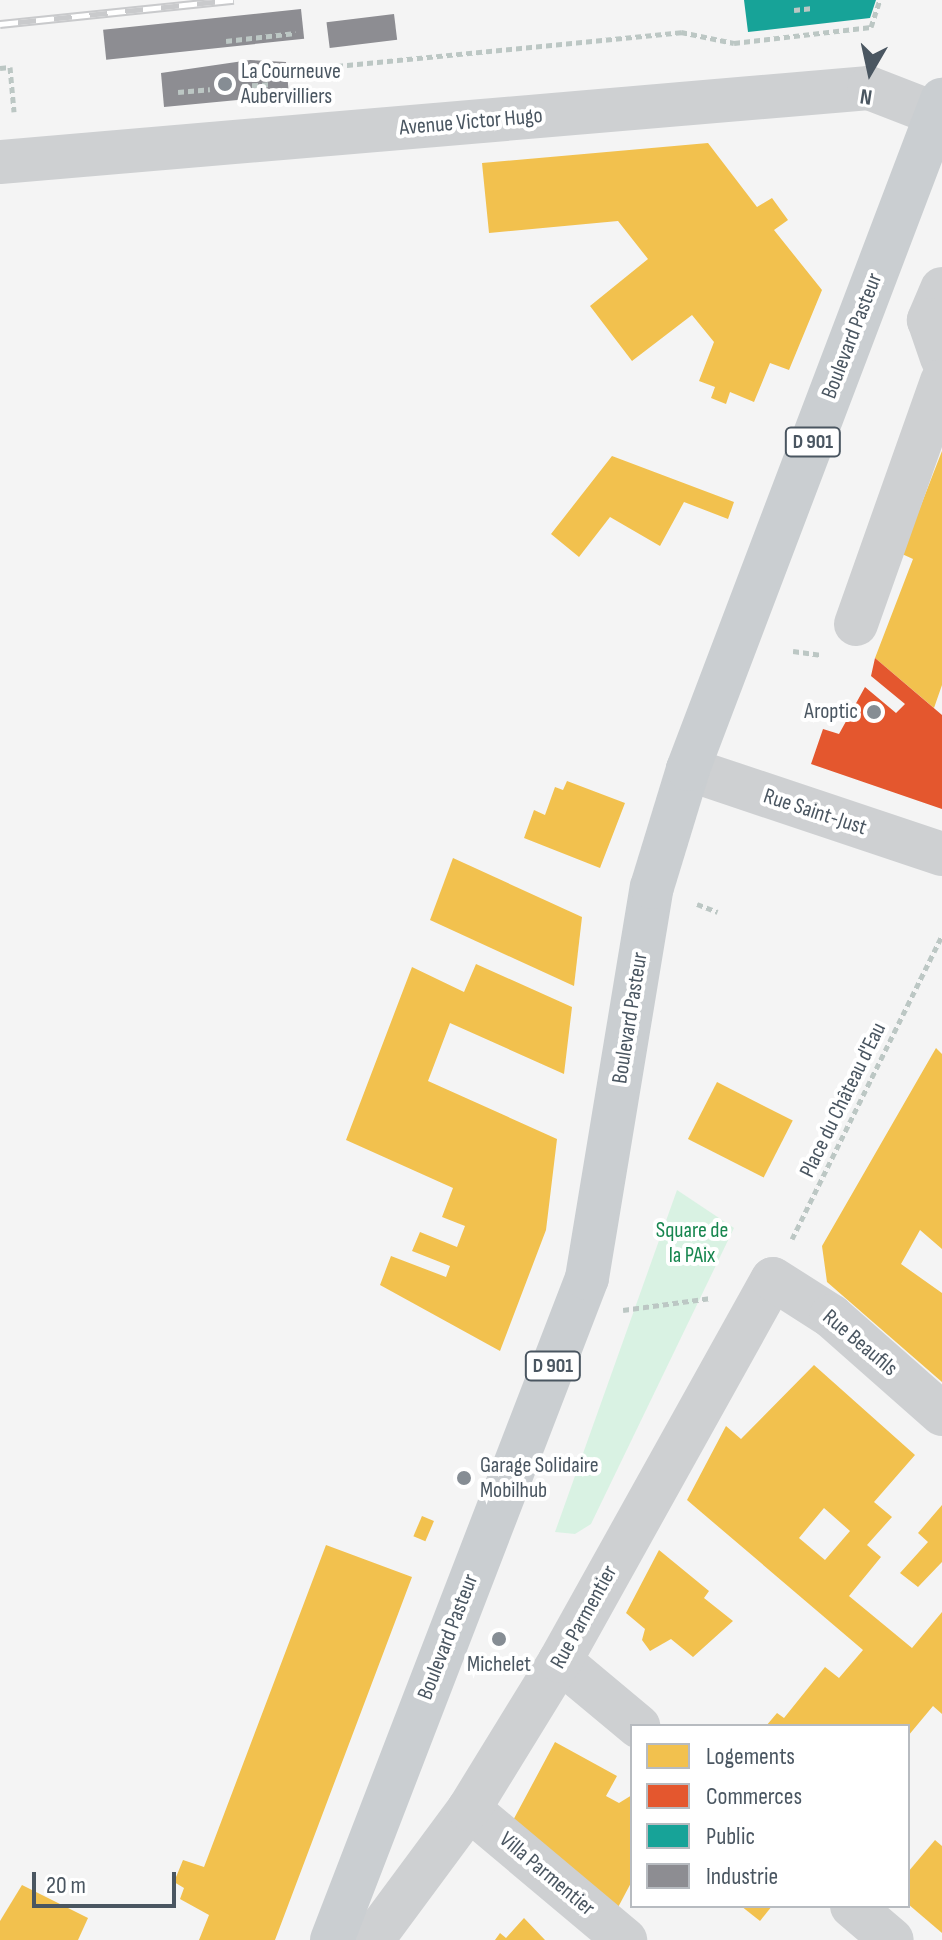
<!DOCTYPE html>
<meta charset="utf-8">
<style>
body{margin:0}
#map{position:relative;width:942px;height:1940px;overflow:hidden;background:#f4f4f4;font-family:"Sofia Sans Condensed",sans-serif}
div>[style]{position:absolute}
.green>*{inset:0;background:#d9f2e3}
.homes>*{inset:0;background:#f2c14e;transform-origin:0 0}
.shops>*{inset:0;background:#e4572e}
.public>*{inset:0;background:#17a398}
.industry>*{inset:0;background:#8d8d92;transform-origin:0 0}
.path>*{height:5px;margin-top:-2.5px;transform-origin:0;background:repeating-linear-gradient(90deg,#bcc7c4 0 6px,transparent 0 10px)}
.street>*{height:44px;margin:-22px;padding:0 22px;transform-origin:22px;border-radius:22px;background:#ced0d2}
.primary>*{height:44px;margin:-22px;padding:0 22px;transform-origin:22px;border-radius:22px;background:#caced1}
.rail>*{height:9px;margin-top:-4.5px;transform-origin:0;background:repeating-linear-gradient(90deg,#fff 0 18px,#c9cacc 0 36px);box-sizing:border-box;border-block:2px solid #c9cacc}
.dots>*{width:22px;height:22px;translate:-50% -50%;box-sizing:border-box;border:4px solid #fff;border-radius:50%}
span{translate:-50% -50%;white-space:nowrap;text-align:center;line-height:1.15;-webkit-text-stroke:8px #fff;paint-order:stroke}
.shield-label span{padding:2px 6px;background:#fff;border:2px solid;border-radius:6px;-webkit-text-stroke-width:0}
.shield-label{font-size:20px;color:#4a5661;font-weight:700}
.poi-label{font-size:22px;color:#4a5661}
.left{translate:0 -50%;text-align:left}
.right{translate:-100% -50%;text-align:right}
.street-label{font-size:22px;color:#4a5661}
.park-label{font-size:22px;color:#17864f}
.legend{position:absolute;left:630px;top:1724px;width:280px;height:184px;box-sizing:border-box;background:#fff;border:2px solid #b7bbc0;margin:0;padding:10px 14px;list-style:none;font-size:24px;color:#4a5661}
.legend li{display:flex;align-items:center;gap:16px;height:40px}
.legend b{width:40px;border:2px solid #b7bbc0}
.north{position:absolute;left:830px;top:32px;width:80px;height:80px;-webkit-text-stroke:6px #fff;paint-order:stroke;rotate:189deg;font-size:22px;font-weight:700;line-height:32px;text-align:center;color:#4a5661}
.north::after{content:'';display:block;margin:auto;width:28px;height:36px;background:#4a5661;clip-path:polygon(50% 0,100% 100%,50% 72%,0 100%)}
.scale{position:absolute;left:32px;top:1872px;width:144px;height:36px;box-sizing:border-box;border:4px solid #4a5661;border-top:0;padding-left:10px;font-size:24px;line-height:28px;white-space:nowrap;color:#4a5661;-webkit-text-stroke:6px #fff;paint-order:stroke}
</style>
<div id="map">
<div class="green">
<i style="clip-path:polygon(677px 1190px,734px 1228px,591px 1524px,575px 1534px,555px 1532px)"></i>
</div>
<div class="homes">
<i style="clip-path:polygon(708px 143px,757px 207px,772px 198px,788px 220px,774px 230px,822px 290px,789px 370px,770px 363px,754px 402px,730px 392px,726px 404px,711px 398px,715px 387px,699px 381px,714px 342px,692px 315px,632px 361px,590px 306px,648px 259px,618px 221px,489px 233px,482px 163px)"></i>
<i style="clip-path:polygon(942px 451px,942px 685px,934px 708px,875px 658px,913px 559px,902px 554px)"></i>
<i style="clip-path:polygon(612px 456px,734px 502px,728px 519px,684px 502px,660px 546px,610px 517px,579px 557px,551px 534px)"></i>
<i style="clip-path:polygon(567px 781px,625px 803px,600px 868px,524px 838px,534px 810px,545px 815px,555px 787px,563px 790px)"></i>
<i style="clip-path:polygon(453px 858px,582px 917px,574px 986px,430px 920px)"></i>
<i style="clip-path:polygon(476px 964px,572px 1007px,564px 1074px,450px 1023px,428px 1081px,557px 1139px,546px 1230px,500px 1351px,380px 1285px,391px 1256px,446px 1277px,450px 1266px,412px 1251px,420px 1232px,457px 1247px,465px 1226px,442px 1217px,453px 1188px,346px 1140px,412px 967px,464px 992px)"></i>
<i style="clip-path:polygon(936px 1048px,942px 1054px,942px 1249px,920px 1230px,901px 1264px,942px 1293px,942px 1382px,827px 1282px,822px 1246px)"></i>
<i style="left:717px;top:1082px;width:85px;height:64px;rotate:27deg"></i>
<i style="clip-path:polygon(evenodd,814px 1365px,915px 1455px,874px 1502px,892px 1517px,867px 1545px,881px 1557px,849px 1596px,912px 1648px,942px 1612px,942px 1714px,933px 1706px,908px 1736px,908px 1726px,766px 1726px,777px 1713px,784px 1718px,825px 1667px,839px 1678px,863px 1650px,687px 1500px,726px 1426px,741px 1439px,814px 1365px,824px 1508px,850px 1531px,825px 1560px,799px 1538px,824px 1508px)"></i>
<i style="clip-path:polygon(942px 1505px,942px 1562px,918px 1587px,900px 1573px,928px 1542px,918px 1533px)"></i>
<i style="left:422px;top:1516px;width:13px;height:22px;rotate:23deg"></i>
<i style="clip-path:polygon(326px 1545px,412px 1577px,275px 1940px,199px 1940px,209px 1915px,180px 1899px,184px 1888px,174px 1882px,183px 1860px,204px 1867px)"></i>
<i style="clip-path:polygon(659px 1550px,709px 1591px,704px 1598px,733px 1621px,693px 1657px,671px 1639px,650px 1651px,642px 1640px,645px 1629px,626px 1613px)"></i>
<i style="clip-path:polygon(555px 1742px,617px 1776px,606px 1796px,619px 1803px,632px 1795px,632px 1881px,615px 1913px,510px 1826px)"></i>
<i style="clip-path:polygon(935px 1840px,942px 1846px,942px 1933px,908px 1904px,908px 1872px)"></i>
<i style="clip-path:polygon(22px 1885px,88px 1918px,78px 1940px,0 1940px,0 1921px)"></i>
<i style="clip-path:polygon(741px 1906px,772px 1906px,760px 1921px)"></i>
<i style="clip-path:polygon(524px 1918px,545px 1940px,495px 1940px,500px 1933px,506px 1938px)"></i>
</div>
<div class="shops">
<i style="clip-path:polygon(875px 658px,942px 715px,942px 809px,811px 764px,823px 729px,839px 734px,865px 687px,896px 713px,905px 704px,871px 676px)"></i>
</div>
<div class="public">
<i style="clip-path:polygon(744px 0,876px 0,870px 18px,748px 32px)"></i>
</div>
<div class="industry">
<i style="left:301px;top:9px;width:30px;height:199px;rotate:84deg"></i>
<i style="left:394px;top:14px;width:26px;height:68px;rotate:83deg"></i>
<i style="clip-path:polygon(250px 60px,286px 62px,289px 95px,164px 107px,161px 73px)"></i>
</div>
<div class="path">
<i style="left:794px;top:10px;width:19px;rotate:-6deg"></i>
<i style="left:226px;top:41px;width:70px;rotate:-6.5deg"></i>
<i style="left:0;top:68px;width:10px;rotate:-6deg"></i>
<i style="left:10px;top:67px;width:45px;rotate:84.9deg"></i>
<i style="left:338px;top:81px;width:15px;rotate:-94deg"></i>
<i style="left:337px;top:66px;width:346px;rotate:-5.6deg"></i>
<i style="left:681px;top:32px;width:54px;rotate:11.7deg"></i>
<i style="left:734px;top:43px;width:138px;rotate:-6.7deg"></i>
<i style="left:871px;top:27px;width:28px;rotate:-72deg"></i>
<i style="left:242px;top:86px;width:30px;rotate:-4deg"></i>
<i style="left:178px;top:92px;width:32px;rotate:-5deg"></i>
<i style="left:793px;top:651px;width:27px;rotate:8deg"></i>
<i style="left:697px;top:904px;width:22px;rotate:21deg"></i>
<i style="left:792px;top:1239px;width:339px;rotate:-63.7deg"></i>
<i style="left:623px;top:1310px;width:89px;rotate:-7.8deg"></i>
</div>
<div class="street">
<i style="left:0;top:162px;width:872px;rotate:-4.87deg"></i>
<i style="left:869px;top:88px;width:72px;rotate:21.2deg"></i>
<i style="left:942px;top:289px;width:34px;rotate:113deg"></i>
<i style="left:929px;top:320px;width:40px;rotate:71.1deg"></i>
<i style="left:856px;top:624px;width:258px;rotate:-70.5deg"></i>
<i style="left:688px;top:769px;width:268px;rotate:18.5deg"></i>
<i style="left:560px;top:1661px;width:102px;rotate:39.8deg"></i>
<i style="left:469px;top:1809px;width:204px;rotate:40deg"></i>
<i style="left:852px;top:1906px;width:52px;rotate:40.4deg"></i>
<i style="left:372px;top:1940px;width:163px;rotate:-53.5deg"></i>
<i style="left:469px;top:1809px;width:174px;rotate:-58.4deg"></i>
<i style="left:560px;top:1661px;width:437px;rotate:-60.9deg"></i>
<i style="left:773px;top:1279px;width:69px;rotate:32.5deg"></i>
<i style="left:831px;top:1316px;width:148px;rotate:41.4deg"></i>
</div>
<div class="primary">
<i style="left:332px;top:1940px;width:709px;rotate:-68.93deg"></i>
<i style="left:587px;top:1278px;width:396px;rotate:-80.6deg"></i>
<i style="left:652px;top:887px;width:123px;rotate:-73deg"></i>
<i style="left:688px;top:769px;width:716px;rotate:-69.21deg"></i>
</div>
<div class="rail">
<i style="left:0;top:24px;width:235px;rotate:-5.9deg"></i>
</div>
<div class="dots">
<i style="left:225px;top:84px;background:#868d94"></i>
<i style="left:874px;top:712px;background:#868d94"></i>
<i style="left:464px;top:1478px;background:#868d94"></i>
<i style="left:499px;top:1639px;background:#868d94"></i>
</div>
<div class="shield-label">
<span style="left:813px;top:442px">D 901</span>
<span style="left:553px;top:1366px">D 901</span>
</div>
<div class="poi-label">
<span class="left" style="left:241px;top:84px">La Courneuve<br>Aubervilliers</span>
<span class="right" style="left:858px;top:712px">Aroptic</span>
<span class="left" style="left:480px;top:1478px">Garage Solidaire<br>Mobilhub</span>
<span style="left:499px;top:1665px">Michelet</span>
</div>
<div class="street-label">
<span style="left:471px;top:122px;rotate:-5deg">Avenue Victor Hugo</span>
<span style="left:852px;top:336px;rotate:-69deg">Boulevard Pasteur</span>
<span style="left:815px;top:812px;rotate:18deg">Rue Saint-Just</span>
<span style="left:630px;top:1018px;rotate:-81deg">Boulevard Pasteur</span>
<span style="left:843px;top:1100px;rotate:-64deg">Place du Château d'Eau</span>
<span style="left:860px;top:1343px;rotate:40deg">Rue Beaufils</span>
<span style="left:584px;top:1617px;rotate:-61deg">Rue Parmentier</span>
<span style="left:448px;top:1637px;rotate:-69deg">Boulevard Pasteur</span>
<span style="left:547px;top:1874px;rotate:40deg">Villa Parmentier</span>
</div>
<div class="park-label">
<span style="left:692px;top:1243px">Square de<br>la PAix</span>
</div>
<ul class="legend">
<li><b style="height:22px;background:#f2c14e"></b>Logements</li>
<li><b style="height:22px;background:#e4572e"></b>Commerces</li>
<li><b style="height:22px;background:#17a398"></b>Public</li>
<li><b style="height:22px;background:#8d8d92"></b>Industrie</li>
</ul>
<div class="north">N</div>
<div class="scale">20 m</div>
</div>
